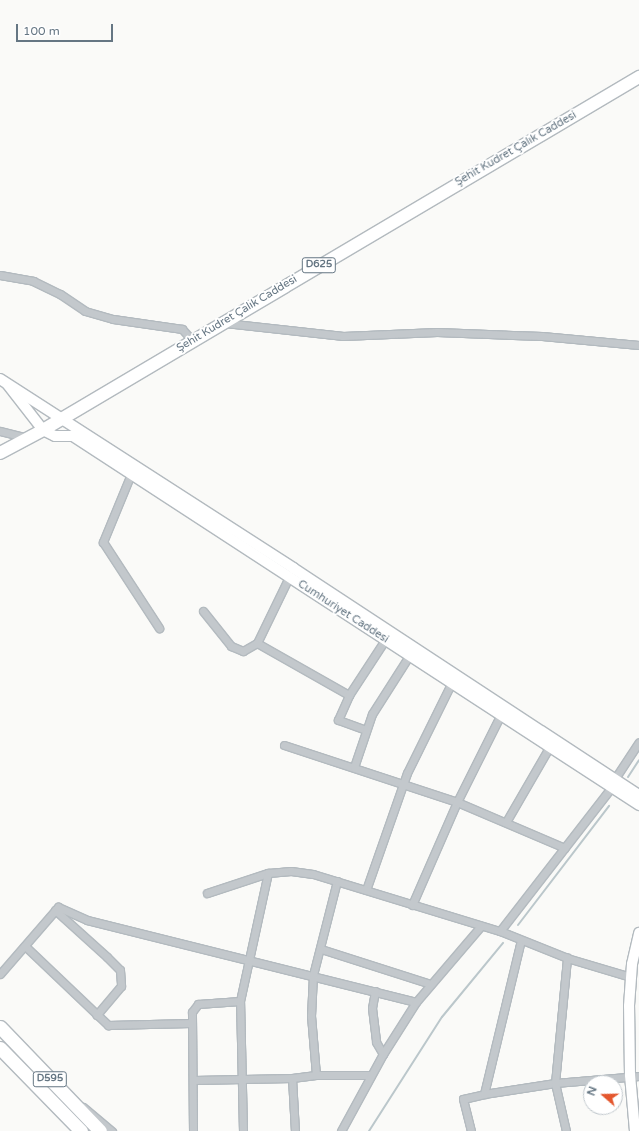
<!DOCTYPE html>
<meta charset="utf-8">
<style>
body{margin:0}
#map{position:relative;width:639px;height:1131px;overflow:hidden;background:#fafaf8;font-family:"Varela Round",sans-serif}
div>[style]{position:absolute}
.stream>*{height:2px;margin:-1px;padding:0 1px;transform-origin:1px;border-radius:1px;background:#bbc7cb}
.roads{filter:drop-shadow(1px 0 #b3babf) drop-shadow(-1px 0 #b3babf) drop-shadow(0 1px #b3babf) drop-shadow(0 -1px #b3babf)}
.street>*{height:7px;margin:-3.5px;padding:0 3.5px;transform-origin:3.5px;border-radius:3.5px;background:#c3c8cc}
.secondary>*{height:10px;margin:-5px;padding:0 5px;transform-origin:5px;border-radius:5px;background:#fff}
.primary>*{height:12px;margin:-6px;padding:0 6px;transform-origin:6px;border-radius:6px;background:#fff}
.highway>*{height:13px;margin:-6.5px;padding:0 6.5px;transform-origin:6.5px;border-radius:6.5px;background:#fff}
span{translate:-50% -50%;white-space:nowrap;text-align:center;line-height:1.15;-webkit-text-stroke:4px #fff;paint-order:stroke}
.shield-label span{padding:1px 3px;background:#fff;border:1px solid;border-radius:3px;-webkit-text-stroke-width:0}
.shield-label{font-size:10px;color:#657683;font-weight:700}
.street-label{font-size:11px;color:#657683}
.north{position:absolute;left:583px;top:1075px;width:40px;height:40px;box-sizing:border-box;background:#fff;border:1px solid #c1c8cd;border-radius:50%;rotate:290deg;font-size:11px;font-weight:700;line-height:16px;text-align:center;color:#657683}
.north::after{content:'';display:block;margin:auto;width:14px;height:18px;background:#e4572e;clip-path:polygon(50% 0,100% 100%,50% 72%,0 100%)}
.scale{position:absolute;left:16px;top:24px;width:97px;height:18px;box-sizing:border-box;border:2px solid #657683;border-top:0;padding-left:5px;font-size:12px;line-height:14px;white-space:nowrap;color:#657683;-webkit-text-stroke:3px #fff;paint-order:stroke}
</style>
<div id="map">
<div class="stream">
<i style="left:628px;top:777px;width:20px;rotate:-57deg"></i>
<i style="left:518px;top:925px;width:150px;rotate:-52.6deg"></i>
<i style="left:369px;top:1131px;width:135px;rotate:-57.4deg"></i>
<i style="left:442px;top:1017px;width:96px;rotate:-50.5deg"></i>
</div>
<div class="roads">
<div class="street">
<i style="left:0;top:275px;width:34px;rotate:10deg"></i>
<i style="left:33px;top:281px;width:30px;rotate:26deg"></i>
<i style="left:60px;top:294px;width:30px;rotate:34deg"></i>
<i style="left:85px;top:311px;width:29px;rotate:16deg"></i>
<i style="left:113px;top:319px;width:70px;rotate:8.2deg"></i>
<i style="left:182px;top:329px;width:15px;rotate:48deg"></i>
<i style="left:225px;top:323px;width:119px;rotate:6.3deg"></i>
<i style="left:343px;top:336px;width:94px;rotate:-2.4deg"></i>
<i style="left:437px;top:332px;width:105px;rotate:2.2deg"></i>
<i style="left:542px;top:336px;width:97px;rotate:5.3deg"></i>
<i style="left:0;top:431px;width:29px;rotate:14deg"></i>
<i style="left:131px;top:474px;width:74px;rotate:112.4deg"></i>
<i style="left:103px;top:542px;width:103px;rotate:56.9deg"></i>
<i style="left:203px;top:611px;width:45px;rotate:51.3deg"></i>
<i style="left:231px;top:646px;width:13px;rotate:23deg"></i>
<i style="left:243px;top:651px;width:16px;rotate:-30deg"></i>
<i style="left:257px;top:643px;width:73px;rotate:-64.1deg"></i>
<i style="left:257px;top:643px;width:106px;rotate:29.5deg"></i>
<i style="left:366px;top:730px;width:30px;rotate:-160deg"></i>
<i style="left:338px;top:720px;width:27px;rotate:-66deg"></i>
<i style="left:349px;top:695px;width:66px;rotate:-56.8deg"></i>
<i style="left:284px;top:745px;width:182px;rotate:18.2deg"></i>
<i style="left:457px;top:802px;width:117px;rotate:23.1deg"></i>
<i style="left:354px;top:767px;width:56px;rotate:-71.2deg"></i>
<i style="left:372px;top:714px;width:69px;rotate:-57.5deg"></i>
<i style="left:614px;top:780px;width:45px;rotate:-56.7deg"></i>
<i style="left:506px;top:822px;width:88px;rotate:-59.9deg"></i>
<i style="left:366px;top:890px;width:124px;rotate:-70.7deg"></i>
<i style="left:407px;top:773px;width:104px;rotate:-63.7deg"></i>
<i style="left:207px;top:893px;width:64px;rotate:-18.2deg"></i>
<i style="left:412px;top:905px;width:112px;rotate:-66.4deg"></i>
<i style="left:457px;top:802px;width:98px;rotate:-63.4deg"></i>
<i style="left:55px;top:910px;width:70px;rotate:42.1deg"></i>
<i style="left:107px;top:957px;width:18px;rotate:45deg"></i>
<i style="left:120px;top:970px;width:16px;rotate:86deg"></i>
<i style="left:121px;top:986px;width:38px;rotate:130deg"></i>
<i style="left:500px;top:931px;width:181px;rotate:-52.2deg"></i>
<i style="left:25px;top:946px;width:115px;rotate:43.6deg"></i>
<i style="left:108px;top:1025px;width:83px;rotate:-1.4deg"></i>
<i style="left:321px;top:949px;width:115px;rotate:17.7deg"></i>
<i style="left:0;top:974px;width:89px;rotate:-49.1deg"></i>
<i style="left:58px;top:907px;width:32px;rotate:24deg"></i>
<i style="left:87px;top:920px;width:339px;rotate:14deg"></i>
<i style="left:375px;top:991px;width:17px;rotate:100deg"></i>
<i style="left:372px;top:1008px;width:34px;rotate:83deg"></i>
<i style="left:376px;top:1042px;width:14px;rotate:60deg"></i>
<i style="left:316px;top:1075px;width:59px;rotate:-94.8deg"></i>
<i style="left:311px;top:1016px;width:41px;rotate:-87.2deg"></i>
<i style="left:313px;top:975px;width:97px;rotate:-75.7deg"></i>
<i style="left:292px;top:1078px;width:53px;rotate:86.8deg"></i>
<i style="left:194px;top:1080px;width:98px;rotate:-1.2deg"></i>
<i style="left:292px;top:1078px;width:24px;rotate:-7deg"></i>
<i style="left:316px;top:1075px;width:55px"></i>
<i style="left:484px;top:1094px;width:158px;rotate:-76.5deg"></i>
<i style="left:83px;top:1107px;width:38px;rotate:40deg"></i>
<i style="left:193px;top:1131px;width:119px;rotate:-90.5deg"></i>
<i style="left:192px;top:1012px;width:10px;rotate:-53deg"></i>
<i style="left:198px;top:1004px;width:42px;rotate:-4.1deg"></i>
<i style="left:243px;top:1131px;width:130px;rotate:-91.3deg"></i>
<i style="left:240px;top:1001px;width:131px;rotate:-77.7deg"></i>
<i style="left:268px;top:873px;width:23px;rotate:-5deg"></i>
<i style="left:291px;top:871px;width:22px;rotate:8deg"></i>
<i style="left:313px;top:874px;width:195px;rotate:17deg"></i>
<i style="left:500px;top:931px;width:72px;rotate:21.9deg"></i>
<i style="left:567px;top:958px;width:67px;rotate:16.5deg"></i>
<i style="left:341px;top:1131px;width:88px;rotate:-61.4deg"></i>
<i style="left:383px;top:1054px;width:62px;rotate:-57.6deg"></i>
<i style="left:416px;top:1002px;width:100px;rotate:-49.5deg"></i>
<i style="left:471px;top:1131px;width:33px;rotate:-104deg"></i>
<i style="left:463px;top:1099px;width:22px;rotate:-13deg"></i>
<i style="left:484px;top:1094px;width:72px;rotate:-8.8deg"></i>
<i style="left:555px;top:1083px;width:84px;rotate:-4.8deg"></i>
<i style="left:566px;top:1131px;width:49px;rotate:-102.9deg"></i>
<i style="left:555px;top:1083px;width:126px;rotate:-84.5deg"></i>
</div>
<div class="secondary">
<i style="left:0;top:379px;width:349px;rotate:32.8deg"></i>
<i style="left:293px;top:568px;width:414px;rotate:33.3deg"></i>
<i style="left:8px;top:385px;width:57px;rotate:52.1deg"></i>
<i style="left:43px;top:430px;width:13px;rotate:27deg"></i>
<i style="left:55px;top:436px;width:18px"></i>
<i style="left:73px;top:436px;width:676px;rotate:33.1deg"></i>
<i style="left:635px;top:1131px;width:56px;rotate:-95.1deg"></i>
<i style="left:630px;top:1075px;width:69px;rotate:-90.8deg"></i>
<i style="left:629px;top:1006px;width:42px;rotate:-85.9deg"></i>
<i style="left:632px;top:964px;width:32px;rotate:-77deg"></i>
</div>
<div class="primary">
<i style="left:0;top:453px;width:49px;rotate:-28.1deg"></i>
<i style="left:43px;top:430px;width:693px;rotate:-30.64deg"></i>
</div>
<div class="highway">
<i style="left:0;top:1027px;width:144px;rotate:46.1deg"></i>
<i style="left:0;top:1048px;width:116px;rotate:45.7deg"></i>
</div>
</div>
<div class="shield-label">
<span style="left:319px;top:265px">D625</span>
<span style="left:50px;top:1079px">D595</span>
</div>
<div class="street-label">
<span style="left:516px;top:149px;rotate:-30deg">Şehit Kudret Çalık Caddesi</span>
<span style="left:237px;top:314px;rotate:-31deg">Şehit Kudret Çalık Caddesi</span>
<span style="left:343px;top:612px;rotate:33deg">Cumhuriyet Caddesi</span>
</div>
<div class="north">N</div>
<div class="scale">100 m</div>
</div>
